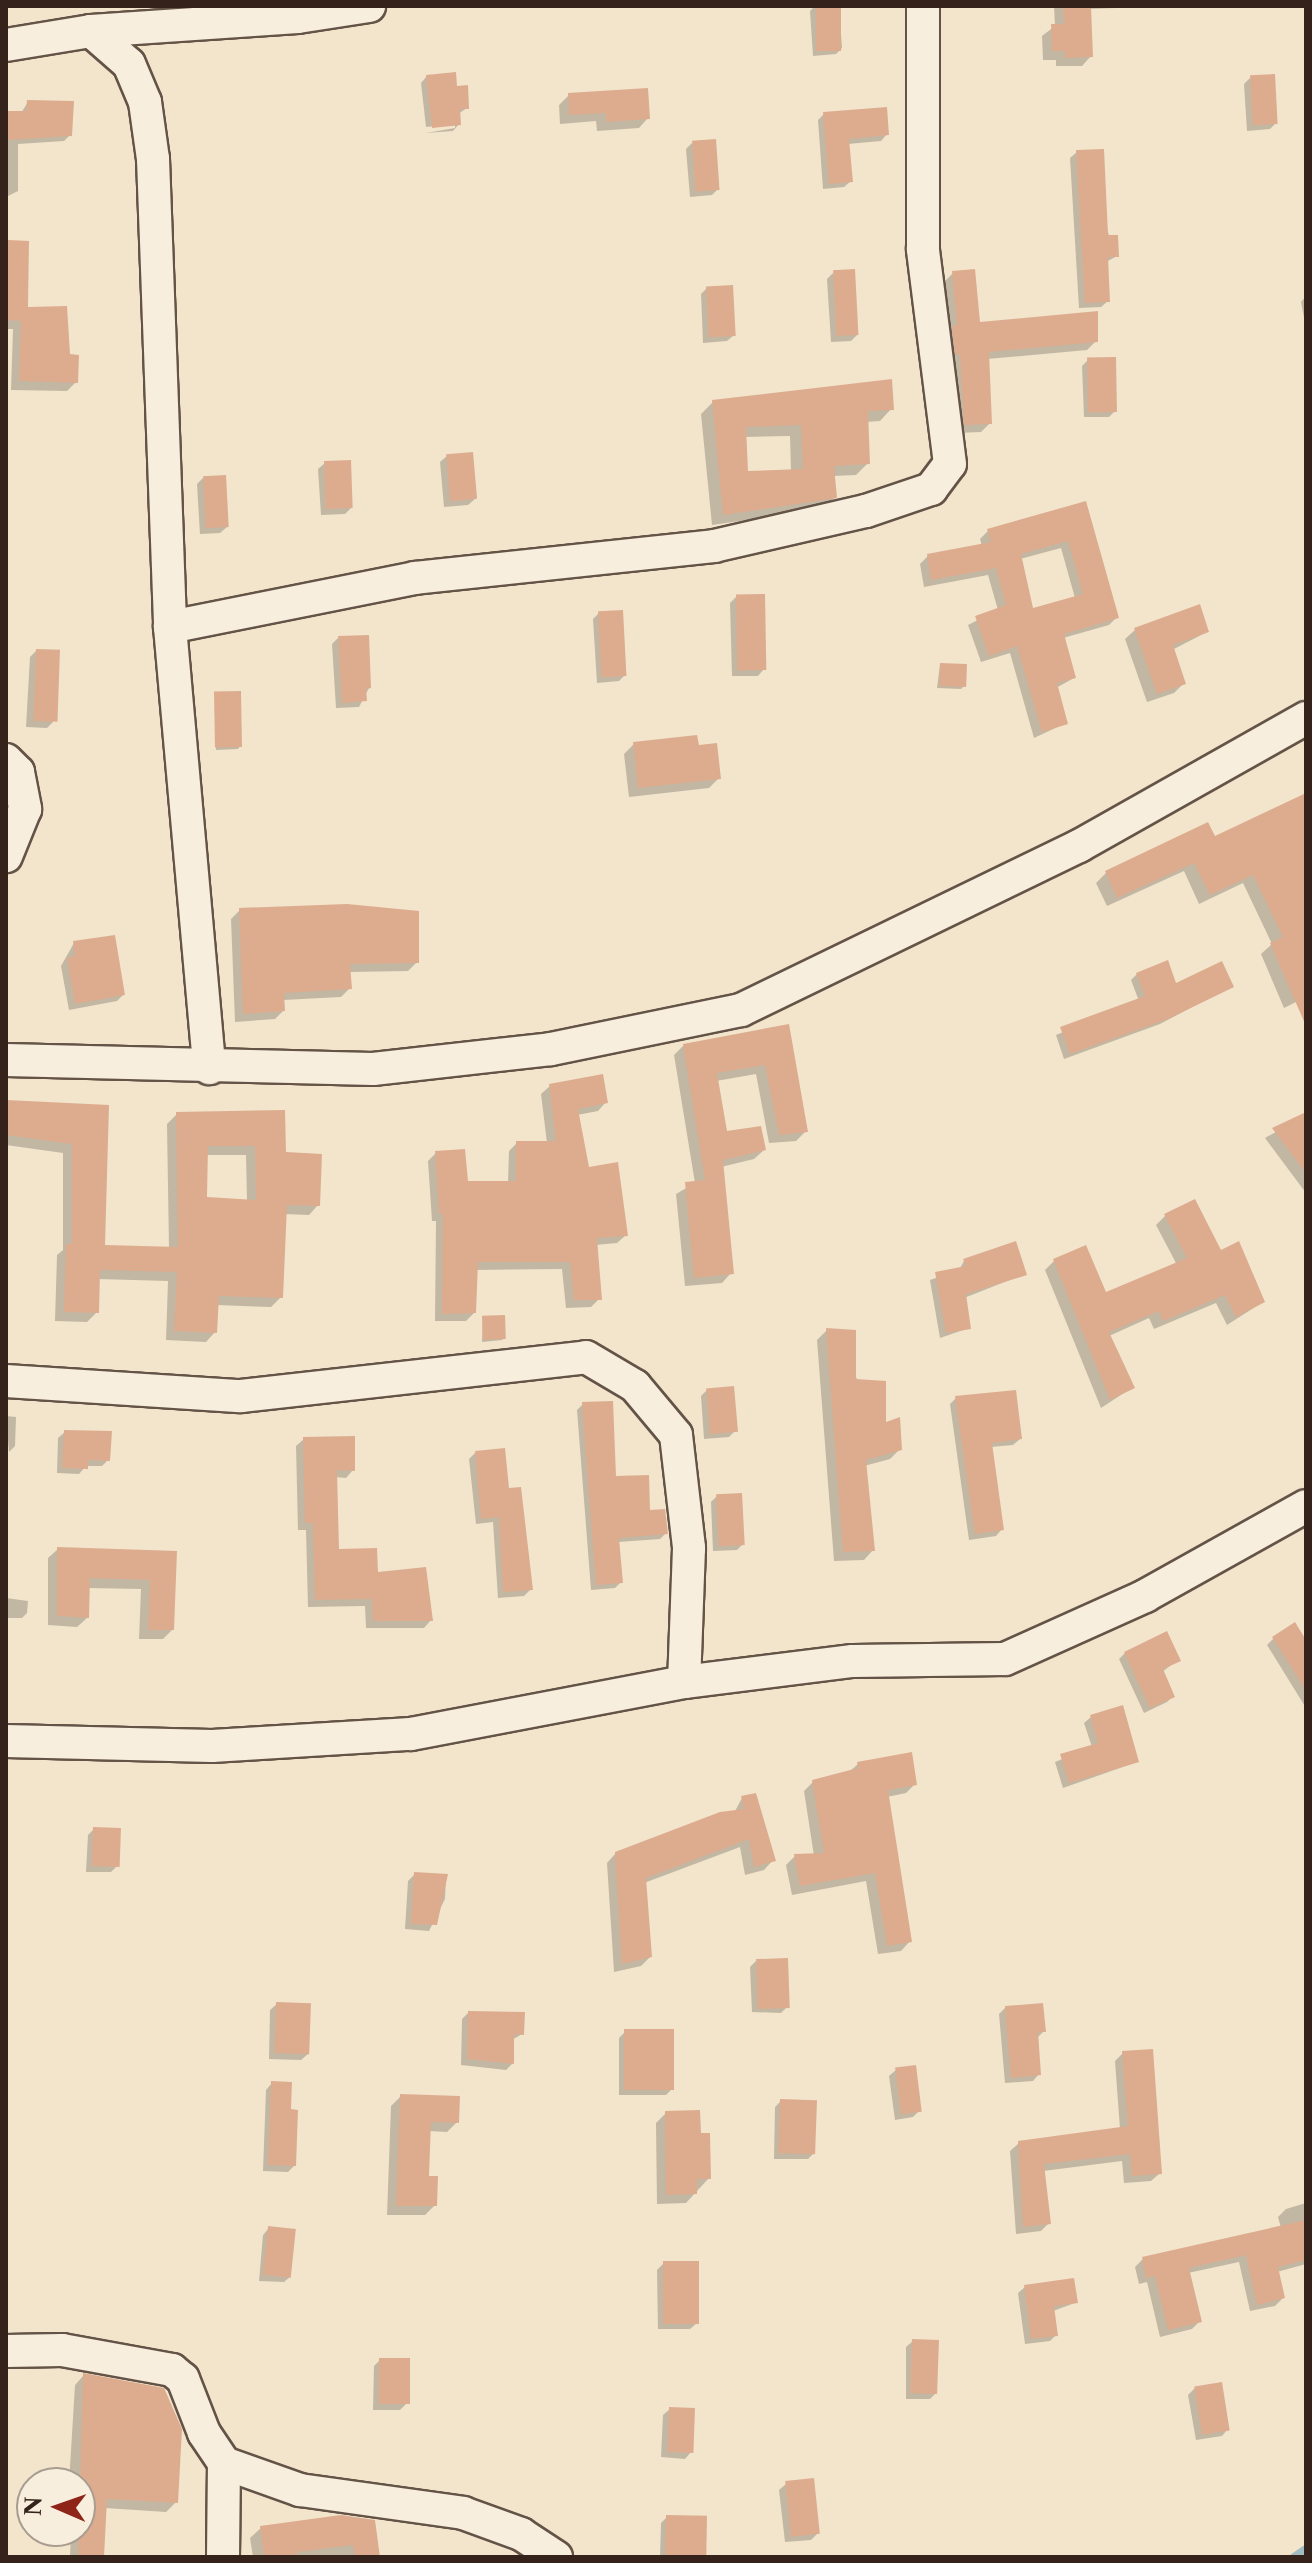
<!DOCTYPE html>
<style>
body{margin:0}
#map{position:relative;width:1312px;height:2563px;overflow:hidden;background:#f2e5cc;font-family:"Libre Caslon Text",serif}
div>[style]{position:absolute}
.shadow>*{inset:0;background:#0003}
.stream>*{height:8px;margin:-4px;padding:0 4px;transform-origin:4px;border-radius:4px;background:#a2bcc3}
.building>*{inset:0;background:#ddac8f;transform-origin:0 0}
.roads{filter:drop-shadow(2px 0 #645347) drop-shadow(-2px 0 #645347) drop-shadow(0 2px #645347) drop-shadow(0 -2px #645347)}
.minor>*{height:32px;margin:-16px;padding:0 16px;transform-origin:16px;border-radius:16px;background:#f7eede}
span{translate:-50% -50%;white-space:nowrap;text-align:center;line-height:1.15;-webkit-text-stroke:8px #f7eede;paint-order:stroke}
.frame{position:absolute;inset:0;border:8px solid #35221b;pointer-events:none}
.north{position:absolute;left:16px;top:2467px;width:80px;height:80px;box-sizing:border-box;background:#f7eede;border:2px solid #a99c90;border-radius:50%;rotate:272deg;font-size:22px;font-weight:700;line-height:32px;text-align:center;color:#35221b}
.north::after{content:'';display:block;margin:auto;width:28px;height:36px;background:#8f2418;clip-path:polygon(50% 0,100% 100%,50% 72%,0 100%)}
</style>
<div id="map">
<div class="shadow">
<i style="clip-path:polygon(815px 6px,839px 6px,842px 48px,836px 54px,813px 56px,810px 11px)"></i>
<i style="clip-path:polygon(1054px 6px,1172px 6px,1089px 9px,1091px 56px,1082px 66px,1056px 66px,1056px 60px,1043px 60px,1042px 36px,1055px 26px)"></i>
<i style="clip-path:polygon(427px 76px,456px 88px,467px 108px,458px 114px,459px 124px,453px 131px,426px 133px,455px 128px,455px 124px,426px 127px,421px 83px)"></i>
<i style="clip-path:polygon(1250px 78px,1276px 123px,1270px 129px,1247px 131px,1244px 84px)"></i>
<i style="clip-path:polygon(569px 95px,648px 118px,639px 128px,597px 131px,596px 121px,560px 124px,559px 105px)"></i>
<i style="clip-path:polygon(28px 102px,70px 135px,64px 141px,18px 144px,18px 191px,6px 197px,6px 113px,21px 113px)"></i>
<i style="clip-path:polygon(824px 114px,887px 134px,881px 141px,848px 144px,851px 181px,844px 187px,823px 189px,818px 120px)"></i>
<i style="clip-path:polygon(692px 143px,718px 189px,712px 195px,690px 197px,686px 149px)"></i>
<i style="clip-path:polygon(1077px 152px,1117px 256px,1106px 262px,1108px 301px,1101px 307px,1079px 308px,1070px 158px)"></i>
<i style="clip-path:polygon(6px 242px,27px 243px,26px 309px,68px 356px,76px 382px,67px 391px,11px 390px,13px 329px,6px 329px)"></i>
<i style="clip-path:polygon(833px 273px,857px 335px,851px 341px,831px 342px,827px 279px)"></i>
<i style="clip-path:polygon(953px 273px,978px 324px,1096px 341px,1087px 350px,987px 359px,990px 423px,981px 432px,956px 433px,944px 282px)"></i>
<i style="clip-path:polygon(707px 288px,734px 335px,727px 341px,703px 343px,701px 294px)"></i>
<i style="clip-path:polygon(1306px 296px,1306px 328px,1301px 302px)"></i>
<i style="clip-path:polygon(1088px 360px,1115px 411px,1109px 417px,1084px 417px,1082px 366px)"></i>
<i style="clip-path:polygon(evenodd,713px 402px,891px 409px,880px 421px,866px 422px,868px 463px,856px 475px,833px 476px,835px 497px,824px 509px,712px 525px,701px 414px,713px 402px,790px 436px,791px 471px,746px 473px,745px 437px,790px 436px)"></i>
<i style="clip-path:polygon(447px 456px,475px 499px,468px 505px,444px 507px,440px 462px)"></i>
<i style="clip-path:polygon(325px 463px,351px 508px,345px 514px,321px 515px,318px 469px)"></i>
<i style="clip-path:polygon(203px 478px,227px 527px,220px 533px,200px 534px,197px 484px)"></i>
<i style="clip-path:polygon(evenodd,1085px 503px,1117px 617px,1109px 625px,1063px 638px,1074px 678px,1056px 688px,1066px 723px,1034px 738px,1010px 653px,981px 662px,968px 625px,998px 610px,988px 575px,924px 587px,920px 564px,928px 556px,982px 546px,980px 539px,988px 531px,1085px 503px,1061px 548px,1075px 598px,1032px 611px,1020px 559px,1061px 548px)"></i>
<i style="clip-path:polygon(736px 597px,764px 669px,758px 676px,732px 676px,730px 603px)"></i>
<i style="clip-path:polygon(599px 613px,625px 675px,619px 681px,597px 683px,593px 619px)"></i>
<i style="clip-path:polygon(1135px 630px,1207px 632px,1172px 650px,1184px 683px,1174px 693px,1147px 702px,1125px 639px)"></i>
<i style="clip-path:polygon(338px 638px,369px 688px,359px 707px,336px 708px,332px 644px)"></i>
<i style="clip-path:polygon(36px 651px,53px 722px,47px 728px,26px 727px,30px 657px)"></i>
<i style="clip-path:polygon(940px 665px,964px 686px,961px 689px,937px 688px)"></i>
<i style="clip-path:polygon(215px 694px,240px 746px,238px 749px,216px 750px)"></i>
<i style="clip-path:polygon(634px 744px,697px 747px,719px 778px,709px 788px,629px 797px,624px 754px)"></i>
<i style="clip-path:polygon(1306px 795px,1302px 999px,1284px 1008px,1261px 954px,1272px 944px,1243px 883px,1199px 904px,1184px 871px,1107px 906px,1096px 883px,1106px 873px,1214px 839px)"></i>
<i style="clip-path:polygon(240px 910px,417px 962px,408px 971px,349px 972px,350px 988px,341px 997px,283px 1000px,283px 1011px,275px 1019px,235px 1022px,231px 919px)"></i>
<i style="clip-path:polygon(74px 943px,123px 995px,117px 1001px,69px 1010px,61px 966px)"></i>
<i style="clip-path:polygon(1137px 974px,1175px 986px,1232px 986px,1160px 1024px,1064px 1059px,1056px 1035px,1139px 1001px,1131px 980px)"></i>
<i style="clip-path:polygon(788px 1026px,806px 1131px,796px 1141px,769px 1143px,756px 1074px,716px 1081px,725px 1133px,764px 1150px,754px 1159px,721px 1167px,731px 1273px,722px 1283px,685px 1286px,676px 1194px,695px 1183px,674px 1055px,684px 1045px)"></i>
<i style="clip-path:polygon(550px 1086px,606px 1102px,598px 1111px,577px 1115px,587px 1169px,626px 1235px,617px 1243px,595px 1245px,599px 1299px,591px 1307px,566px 1308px,562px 1269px,475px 1270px,474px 1313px,466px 1321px,435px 1321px,436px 1221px,432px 1221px,428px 1161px,436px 1153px,466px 1183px,508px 1183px,509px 1151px,517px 1143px,547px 1143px,541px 1094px)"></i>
<i style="clip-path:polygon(evenodd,6px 1102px,107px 1106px,103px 1247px,169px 1249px,167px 1124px,177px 1114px,284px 1154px,318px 1205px,309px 1215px,284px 1214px,281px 1297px,271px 1307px,216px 1305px,215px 1332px,206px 1342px,166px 1340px,168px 1281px,97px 1279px,97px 1312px,87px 1322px,55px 1321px,57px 1255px,63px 1250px,63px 1153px,6px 1145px,6px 1102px,206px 1155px,246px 1155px,247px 1201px,205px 1199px,206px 1155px)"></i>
<i style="clip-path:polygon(1306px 1115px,1306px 1193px,1265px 1138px)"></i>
<i style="clip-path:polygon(1165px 1216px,1220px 1253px,1263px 1302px,1227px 1325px,1216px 1303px,1154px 1329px,1149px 1318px,1109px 1336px,1133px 1387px,1101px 1408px,1045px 1270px,1054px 1261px,1105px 1295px,1177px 1265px,1156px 1225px)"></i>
<i style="clip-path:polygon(964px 1261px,1025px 1274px,964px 1298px,969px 1328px,940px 1338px,930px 1280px,959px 1270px)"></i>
<i style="clip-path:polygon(483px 1318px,504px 1338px,502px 1340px,482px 1342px)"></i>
<i style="clip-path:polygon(827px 1330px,900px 1449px,890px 1459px,864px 1466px,873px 1550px,864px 1560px,834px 1561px,817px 1340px)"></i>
<i style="clip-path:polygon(707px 1390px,735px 1431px,729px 1437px,704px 1439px,701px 1396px)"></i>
<i style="clip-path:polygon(956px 1398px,1020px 1439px,1013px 1445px,991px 1447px,1002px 1529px,996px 1536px,969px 1540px,950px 1404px)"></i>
<i style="clip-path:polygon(583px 1404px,614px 1478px,666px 1533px,660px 1539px,618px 1542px,621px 1582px,615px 1588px,591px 1590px,577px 1410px)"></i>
<i style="clip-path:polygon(6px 1416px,16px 1417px,15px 1446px,9px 1452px)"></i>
<i style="clip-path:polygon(65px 1432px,108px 1460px,102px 1466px,86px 1466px,79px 1474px,57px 1473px,58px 1438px)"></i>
<i style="clip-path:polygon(304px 1439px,353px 1470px,346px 1478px,335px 1477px,337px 1551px,376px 1574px,431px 1620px,424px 1628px,366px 1628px,365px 1606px,308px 1607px,306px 1530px,298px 1530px,296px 1446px)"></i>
<i style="clip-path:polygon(475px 1453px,531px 1589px,524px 1596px,498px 1598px,493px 1522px,476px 1524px,469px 1459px)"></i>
<i style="clip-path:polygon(717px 1496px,743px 1544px,737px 1550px,713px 1551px,711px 1502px)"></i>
<i style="clip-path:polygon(58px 1549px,175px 1553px,172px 1630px,163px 1639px,139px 1639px,141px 1589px,88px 1588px,87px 1618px,77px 1627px,48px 1625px,48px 1558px)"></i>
<i style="clip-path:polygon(6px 1598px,28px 1601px,27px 1613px,22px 1618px,6px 1618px)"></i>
<i style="clip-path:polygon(1273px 1639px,1306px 1643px,1306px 1708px,1267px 1645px)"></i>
<i style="clip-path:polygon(1125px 1653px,1178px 1660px,1162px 1672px,1173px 1696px,1167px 1702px,1144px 1713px,1119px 1659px)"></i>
<i style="clip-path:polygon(1091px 1717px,1137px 1762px,1063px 1788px,1055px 1762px,1092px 1747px,1084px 1723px)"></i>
<i style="clip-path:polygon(858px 1764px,915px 1784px,906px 1793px,887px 1797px,910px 1941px,901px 1951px,878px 1954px,866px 1881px,792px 1895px,786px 1865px,795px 1856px,814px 1856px,804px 1791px,813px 1782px,849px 1772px)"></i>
<i style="clip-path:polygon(742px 1798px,773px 1860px,764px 1870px,745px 1875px,740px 1847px,644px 1883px,650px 1957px,641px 1966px,614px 1972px,607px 1863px,616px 1853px,734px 1813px)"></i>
<i style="clip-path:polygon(94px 1829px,117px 1866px,111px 1872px,86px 1872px,88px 1835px)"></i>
<i style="clip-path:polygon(415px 1874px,446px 1876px,445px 1899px,429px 1931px,405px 1929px,408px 1881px)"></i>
<i style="clip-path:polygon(756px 1961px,787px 2007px,781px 2013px,752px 2012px,750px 1967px)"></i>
<i style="clip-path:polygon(277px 2004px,308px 2054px,301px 2060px,269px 2059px,270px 2010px)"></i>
<i style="clip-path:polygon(1005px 2008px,1044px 2031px,1038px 2037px,1039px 2074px,1033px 2081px,1005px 2083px,999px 2014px)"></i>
<i style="clip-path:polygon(468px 2013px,522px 2034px,512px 2040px,512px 2064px,506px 2070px,461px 2065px,462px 2019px)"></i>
<i style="clip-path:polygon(625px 2032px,672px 2089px,666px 2095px,619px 2095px,619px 2038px)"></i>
<i style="clip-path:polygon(1123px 2053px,1160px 2173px,1151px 2181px,1124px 2183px,1122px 2161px,1043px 2171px,1049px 2223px,1041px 2231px,1016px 2234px,1010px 2151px,1019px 2143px,1120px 2129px,1115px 2061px)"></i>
<i style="clip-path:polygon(896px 2070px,919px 2111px,913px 2117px,895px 2120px,889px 2076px)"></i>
<i style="clip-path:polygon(272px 2083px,289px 2111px,294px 2166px,288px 2172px,263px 2171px,266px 2090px)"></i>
<i style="clip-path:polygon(401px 2096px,457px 2122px,447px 2132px,429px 2131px,427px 2178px,435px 2205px,425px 2215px,387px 2215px,391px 2106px)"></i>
<i style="clip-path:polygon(781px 2101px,814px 2153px,808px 2159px,774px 2159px,775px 2107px)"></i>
<i style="clip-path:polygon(666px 2113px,699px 2135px,709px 2178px,686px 2203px,657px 2204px,656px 2123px)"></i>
<i style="clip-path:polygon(1306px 2203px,1306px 2264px,1277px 2272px,1283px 2298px,1275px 2306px,1250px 2311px,1239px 2262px,1188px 2273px,1200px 2321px,1192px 2329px,1160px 2337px,1147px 2282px,1139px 2284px,1135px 2267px,1143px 2259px,1281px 2228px,1278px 2217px,1286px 2209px)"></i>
<i style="clip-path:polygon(269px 2228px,291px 2276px,284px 2282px,259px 2281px,263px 2235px)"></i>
<i style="clip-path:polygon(663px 2264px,697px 2323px,690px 2329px,658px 2329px,657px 2270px)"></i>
<i style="clip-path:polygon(1025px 2287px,1075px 2303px,1053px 2311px,1056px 2335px,1050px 2341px,1025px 2344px,1018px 2293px)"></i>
<i style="clip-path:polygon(913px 2341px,936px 2393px,930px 2399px,906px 2399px,906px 2347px)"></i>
<i style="clip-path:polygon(380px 2360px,406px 2404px,400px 2410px,373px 2410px,374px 2366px)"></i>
<i style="clip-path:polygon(84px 2375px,176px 2502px,166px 2512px,105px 2508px,102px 2557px,70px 2557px,71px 2531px,80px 2531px,80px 2483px,69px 2483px,75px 2385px)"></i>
<i style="clip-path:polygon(1195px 2388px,1228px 2429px,1222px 2436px,1196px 2440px,1188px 2395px)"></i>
<i style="clip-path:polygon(670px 2409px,691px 2452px,685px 2459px,661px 2457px,663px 2415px)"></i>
<i style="clip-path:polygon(786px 2484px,818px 2533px,811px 2540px,785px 2542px,779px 2490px)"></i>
<i style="clip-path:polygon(667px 2517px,704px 2557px,660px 2557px,661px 2523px)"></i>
<i style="clip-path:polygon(373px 2522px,378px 2557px,253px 2557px,250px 2538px,261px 2528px)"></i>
</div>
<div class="stream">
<i style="left:1294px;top:2557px;width:14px;rotate:-34deg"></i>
</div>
<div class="building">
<i style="left:816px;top:6px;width:25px;height:45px"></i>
<i style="clip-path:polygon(1063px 6px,1091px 6px,1093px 57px,1065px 58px,1065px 51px,1052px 51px,1051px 24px,1064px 24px)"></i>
<i style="clip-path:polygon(456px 72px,457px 86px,468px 85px,469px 109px,460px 109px,461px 125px,432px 128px,426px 75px)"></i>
<i style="left:1275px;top:74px;width:50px;height:25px;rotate:87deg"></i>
<i style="clip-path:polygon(648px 88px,650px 119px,606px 122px,606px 113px,569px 115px,568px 93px)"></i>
<i style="clip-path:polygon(27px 100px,74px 101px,72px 136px,6px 140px,6px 111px,26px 111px)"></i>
<i style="clip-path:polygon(887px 107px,889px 135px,849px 139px,853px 182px,829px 184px,823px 112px)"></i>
<i style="left:716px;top:139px;width:51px;height:24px;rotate:86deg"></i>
<i style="clip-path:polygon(1104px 149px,1108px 235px,1118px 235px,1119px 257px,1108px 257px,1110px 302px,1085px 303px,1076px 150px)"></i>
<i style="clip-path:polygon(8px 240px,29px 241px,28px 307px,67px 306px,70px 354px,79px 355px,78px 383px,19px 381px,21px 321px,7px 320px)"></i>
<i style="left:855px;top:269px;width:66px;height:22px;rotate:87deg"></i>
<i style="clip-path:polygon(975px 269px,980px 322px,1098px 311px,1098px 342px,989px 352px,992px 424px,964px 425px,960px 354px,955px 355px,952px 326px,957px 325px,952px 271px)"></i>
<i style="left:733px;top:285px;width:51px;height:27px;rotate:87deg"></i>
<i style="left:1116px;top:357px;width:55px;height:29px;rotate:89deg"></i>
<i style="clip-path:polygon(evenodd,892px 379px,894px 410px,868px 411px,870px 464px,834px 466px,837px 498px,723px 515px,712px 400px,892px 379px,801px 425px,803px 469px,748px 471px,746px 427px,801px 425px)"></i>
<i style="left:473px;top:452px;width:47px;height:27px;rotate:85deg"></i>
<i style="left:351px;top:460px;width:48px;height:27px;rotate:88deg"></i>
<i style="left:226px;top:475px;width:52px;height:23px;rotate:87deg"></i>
<i style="clip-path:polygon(evenodd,1086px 501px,1119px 618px,1064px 634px,1076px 678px,1057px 683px,1068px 724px,1042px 732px,1017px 646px,989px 656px,975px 616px,1006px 605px,996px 568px,931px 580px,927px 554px,991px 542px,987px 529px,1086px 501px,1068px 541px,1083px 594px,1033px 608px,1021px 554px,1068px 541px)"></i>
<i style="left:765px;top:594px;width:76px;height:29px;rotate:89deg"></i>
<i style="clip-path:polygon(1200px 604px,1209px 632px,1173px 645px,1186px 684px,1157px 694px,1134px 628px)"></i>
<i style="left:623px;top:610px;width:66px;height:25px;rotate:87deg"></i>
<i style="clip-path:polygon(369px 635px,371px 688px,366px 689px,367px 701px,342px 703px,338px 636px)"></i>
<i style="left:36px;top:649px;width:24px;height:72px;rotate:2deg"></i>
<i style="left:940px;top:663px;width:27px;height:23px;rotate:2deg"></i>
<i style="left:241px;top:691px;width:56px;height:27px;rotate:89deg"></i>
<i style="clip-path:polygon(697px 735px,699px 745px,717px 743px,721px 779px,638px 788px,633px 742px)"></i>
<i style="clip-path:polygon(1306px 793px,1306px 1026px,1270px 943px,1283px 937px,1253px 875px,1210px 895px,1194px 863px,1117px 898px,1105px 871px,1208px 822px,1215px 836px)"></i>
<i style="clip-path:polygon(347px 904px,419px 911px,419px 963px,350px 964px,352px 989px,284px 993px,285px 1011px,243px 1014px,239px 908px)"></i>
<i style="clip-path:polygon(115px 935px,125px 995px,75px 1004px,67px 958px,75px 956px,73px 941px)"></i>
<i style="clip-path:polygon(1168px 960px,1176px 983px,1222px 961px,1234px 987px,1168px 1019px,1070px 1054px,1060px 1027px,1145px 996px,1136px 973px)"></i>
<i style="clip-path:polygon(789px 1024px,808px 1132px,779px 1135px,765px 1065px,717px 1073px,727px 1131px,761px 1126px,766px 1150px,723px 1160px,734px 1274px,694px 1278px,685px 1182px,705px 1180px,683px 1044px)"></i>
<i style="clip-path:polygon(603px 1074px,608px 1103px,578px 1109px,589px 1167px,618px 1162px,628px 1236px,597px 1238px,602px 1300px,574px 1300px,570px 1262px,478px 1262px,476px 1313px,442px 1314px,443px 1214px,439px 1214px,435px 1151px,465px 1149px,468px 1181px,516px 1181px,516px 1141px,556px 1141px,549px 1084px)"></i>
<i style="clip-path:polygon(evenodd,6px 1100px,109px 1105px,105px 1245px,178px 1247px,176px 1112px,285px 1110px,286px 1152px,322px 1154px,320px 1206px,287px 1205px,283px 1298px,219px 1296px,217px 1333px,174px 1331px,177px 1272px,100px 1270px,99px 1313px,64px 1312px,66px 1244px,72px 1244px,72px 1144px,6px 1135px,6px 1100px,208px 1146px,255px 1146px,256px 1200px,207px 1197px,208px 1146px)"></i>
<i style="clip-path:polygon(1306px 1112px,1306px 1173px,1272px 1128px)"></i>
<i style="clip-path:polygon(1195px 1199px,1221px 1250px,1239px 1241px,1265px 1302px,1236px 1317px,1225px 1295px,1163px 1321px,1159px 1311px,1109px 1332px,1135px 1388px,1110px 1400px,1053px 1259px,1086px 1245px,1106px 1292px,1187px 1258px,1164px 1214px)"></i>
<i style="clip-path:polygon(1016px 1241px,1027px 1275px,966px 1294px,971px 1329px,946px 1333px,935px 1272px,966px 1266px,963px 1259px)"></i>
<i style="left:505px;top:1315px;width:24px;height:23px;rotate:88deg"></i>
<i style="clip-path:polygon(826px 1328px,856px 1330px,856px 1379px,886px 1381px,886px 1422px,900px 1417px,902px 1450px,866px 1460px,875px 1551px,843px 1552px)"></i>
<i style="left:734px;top:1386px;width:46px;height:28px;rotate:85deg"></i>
<i style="clip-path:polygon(1016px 1390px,1022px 1439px,992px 1443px,1004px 1530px,975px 1534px,955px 1396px)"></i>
<i style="clip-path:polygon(613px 1401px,616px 1476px,649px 1475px,650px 1510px,665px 1509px,668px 1534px,619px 1538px,623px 1583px,596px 1585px,582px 1402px)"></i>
<i style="clip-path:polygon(64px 1430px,112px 1431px,110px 1461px,88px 1460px,88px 1469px,62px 1468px)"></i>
<i style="clip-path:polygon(355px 1436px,355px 1471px,337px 1470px,339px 1549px,377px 1548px,378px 1572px,426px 1567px,433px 1621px,373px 1621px,372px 1599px,315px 1600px,313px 1523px,305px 1523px,303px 1437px)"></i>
<i style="clip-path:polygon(505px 1448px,509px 1488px,521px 1487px,533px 1590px,503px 1592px,499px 1517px,481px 1519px,475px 1451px)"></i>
<i style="left:742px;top:1493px;width:52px;height:26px;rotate:87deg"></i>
<i style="clip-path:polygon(57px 1547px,177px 1551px,174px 1630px,148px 1630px,150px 1580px,90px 1578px,89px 1618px,57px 1616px)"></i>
<i style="clip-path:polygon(1295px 1622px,1306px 1640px,1306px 1690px,1272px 1637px)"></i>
<i style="clip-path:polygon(1167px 1631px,1181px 1661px,1163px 1669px,1175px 1697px,1150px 1708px,1124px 1652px)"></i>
<i style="clip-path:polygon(1123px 1705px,1139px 1762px,1069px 1783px,1060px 1754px,1098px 1743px,1090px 1715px)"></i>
<i style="clip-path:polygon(912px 1752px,917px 1785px,888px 1790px,912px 1942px,887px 1946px,875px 1873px,800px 1886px,794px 1854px,824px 1853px,812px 1780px,858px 1768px,857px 1762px)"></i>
<i style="clip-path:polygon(756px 1793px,776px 1861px,754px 1867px,749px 1839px,646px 1878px,652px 1957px,622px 1964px,615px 1852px,720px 1812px,744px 1809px,741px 1796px)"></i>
<i style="left:93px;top:1827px;width:28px;height:39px;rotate:2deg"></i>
<i style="clip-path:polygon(414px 1872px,448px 1874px,437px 1925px,411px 1924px)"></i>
<i style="left:788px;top:1958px;width:50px;height:32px;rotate:88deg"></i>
<i style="left:276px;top:2002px;width:35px;height:51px;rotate:2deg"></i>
<i style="clip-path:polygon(1043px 2003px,1046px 2032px,1038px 2032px,1041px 2075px,1011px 2078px,1005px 2006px)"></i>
<i style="clip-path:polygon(468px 2011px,525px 2012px,524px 2035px,514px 2034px,514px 2064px,467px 2059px)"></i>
<i style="left:674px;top:2029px;width:61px;height:50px;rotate:90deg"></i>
<i style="clip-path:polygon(1153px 2049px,1162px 2174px,1132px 2176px,1130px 2154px,1044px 2164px,1051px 2224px,1023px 2227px,1018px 2141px,1128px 2126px,1122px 2051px)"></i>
<i style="left:916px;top:2065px;width:47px;height:21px;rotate:83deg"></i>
<i style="clip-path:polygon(271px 2081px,292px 2082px,291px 2109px,298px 2110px,296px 2166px,268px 2165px)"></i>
<i style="clip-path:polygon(400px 2094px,460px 2096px,459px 2123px,431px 2122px,429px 2176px,438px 2176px,437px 2206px,396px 2206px)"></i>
<i style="left:780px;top:2099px;width:37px;height:54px;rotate:2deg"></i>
<i style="clip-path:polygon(700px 2110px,701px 2133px,710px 2133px,711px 2179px,697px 2179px,697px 2194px,666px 2195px,665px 2111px)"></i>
<i style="clip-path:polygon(1306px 2220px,1306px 2260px,1278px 2267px,1285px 2298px,1257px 2305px,1246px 2255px,1189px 2268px,1202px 2322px,1168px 2330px,1155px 2276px,1146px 2278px,1142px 2257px)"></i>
<i style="left:268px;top:2226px;width:28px;height:49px;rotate:6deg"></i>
<i style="left:699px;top:2261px;width:63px;height:36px;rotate:90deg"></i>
<i style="clip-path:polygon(1074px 2278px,1078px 2303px,1054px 2306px,1058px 2336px,1031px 2339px,1024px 2285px)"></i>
<i style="left:912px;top:2339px;width:27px;height:54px;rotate:2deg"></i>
<i style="left:379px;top:2358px;width:31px;height:46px"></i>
<i style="clip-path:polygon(83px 2373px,164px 2388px,182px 2429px,178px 2503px,107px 2499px,104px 2557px,78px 2557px)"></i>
<i style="left:1222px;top:2382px;width:49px;height:28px;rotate:81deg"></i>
<i style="left:669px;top:2407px;width:26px;height:45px;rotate:2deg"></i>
<i style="left:814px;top:2478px;width:56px;height:29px;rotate:84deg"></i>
<i style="clip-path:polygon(341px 2515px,375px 2520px,380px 2557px,355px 2557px,353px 2545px,297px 2552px,297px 2557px,264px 2557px,260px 2526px)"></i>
<i style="left:666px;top:2515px;width:41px;height:42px;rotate:1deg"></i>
</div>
<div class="roads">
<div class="minor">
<i style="left:91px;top:31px;width:50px;rotate:41deg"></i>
<i style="left:129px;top:64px;width:41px;rotate:67.2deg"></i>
<i style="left:145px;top:102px;width:58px;rotate:82deg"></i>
<i style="left:153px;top:159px;width:468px;rotate:87.9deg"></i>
<i style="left:170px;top:627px;width:443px;rotate:84.9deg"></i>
<i style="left:6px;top:45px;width:86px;rotate:-9.4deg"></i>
<i style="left:91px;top:31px;width:207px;rotate:-3.9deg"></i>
<i style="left:298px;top:17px;width:72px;rotate:-8.8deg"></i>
<i style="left:170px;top:627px;width:250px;rotate:-11.3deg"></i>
<i style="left:415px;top:578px;width:301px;rotate:-6.1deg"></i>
<i style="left:714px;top:546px;width:156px;rotate:-13deg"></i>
<i style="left:866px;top:511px;width:69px;rotate:-18.7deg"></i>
<i style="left:931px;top:489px;width:31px;rotate:-53deg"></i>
<i style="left:950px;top:464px;width:217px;rotate:-97.2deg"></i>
<i style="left:923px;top:249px;width:243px;rotate:-90deg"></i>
<i style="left:6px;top:760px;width:17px;rotate:45deg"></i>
<i style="left:18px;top:772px;width:38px;rotate:79deg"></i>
<i style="left:25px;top:809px;width:51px;rotate:112deg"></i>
<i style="left:6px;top:1060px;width:367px;rotate:1.4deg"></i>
<i style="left:373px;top:1069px;width:179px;rotate:-6.4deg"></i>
<i style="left:551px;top:1049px;width:194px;rotate:-11.6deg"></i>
<i style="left:741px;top:1010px;width:376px;rotate:-25.9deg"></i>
<i style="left:1079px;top:846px;width:261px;rotate:-29.4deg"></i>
<i style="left:6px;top:1381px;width:235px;rotate:3.7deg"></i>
<i style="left:241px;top:1396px;width:347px;rotate:-6.4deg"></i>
<i style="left:586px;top:1357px;width:57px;rotate:30.6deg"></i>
<i style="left:635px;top:1386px;width:64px;rotate:50.1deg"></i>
<i style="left:676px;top:1435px;width:114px;rotate:83.4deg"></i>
<i style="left:689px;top:1548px;width:134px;rotate:92.1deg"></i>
<i style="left:6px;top:1741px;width:206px;rotate:1.4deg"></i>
<i style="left:212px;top:1746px;width:199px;rotate:-3.5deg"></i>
<i style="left:411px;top:1734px;width:278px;rotate:-10.8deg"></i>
<i style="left:684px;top:1682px;width:170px;rotate:-7.1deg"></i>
<i style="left:853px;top:1661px;width:152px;rotate:-0.8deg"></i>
<i style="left:1005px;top:1659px;width:154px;rotate:-24.2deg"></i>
<i style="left:1145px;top:1596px;width:184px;rotate:-29.2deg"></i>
<i style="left:6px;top:2351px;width:56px;rotate:-1deg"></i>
<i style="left:62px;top:2350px;width:112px;rotate:10.3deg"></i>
<i style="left:172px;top:2370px;width:14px;rotate:39deg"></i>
<i style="left:183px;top:2379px;width:58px;rotate:68.7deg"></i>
<i style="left:204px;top:2433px;width:36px;rotate:56deg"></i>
<i style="left:224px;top:2463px;width:81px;rotate:19.6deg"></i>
<i style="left:300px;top:2490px;width:165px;rotate:8deg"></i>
<i style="left:463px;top:2513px;width:62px;rotate:19.9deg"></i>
<i style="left:521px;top:2534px;width:42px;rotate:33.3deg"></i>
<i style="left:223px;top:2557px;width:94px;rotate:-89.4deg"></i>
</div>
</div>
<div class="frame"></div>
<div class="north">N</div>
</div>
